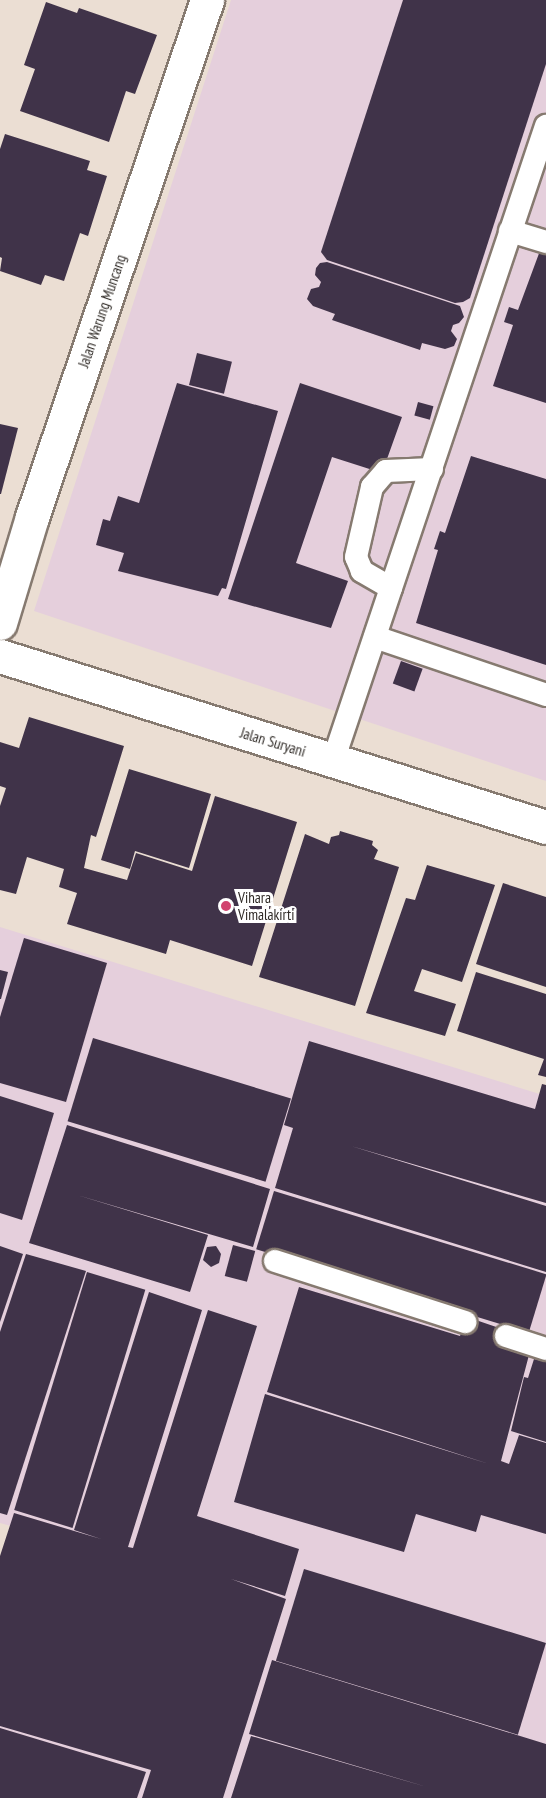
<!DOCTYPE html>
<style>
body{margin:0}
#map{position:relative;width:546px;height:1798px;overflow:hidden;background:#ebded3;font-family:"PT Sans Narrow",sans-serif}
div>[style]{position:absolute}
.industrial>*{inset:0;background:#e5cfdc}
.building>*{inset:0;background:#403349;transform-origin:0 0}
.roads{filter:drop-shadow(2px 0 #867a70) drop-shadow(-2px 0 #867a70) drop-shadow(0 2px #867a70) drop-shadow(0 -2px #867a70)}
.service>*{height:22px;margin:-11px;padding:0 11px;transform-origin:11px;border-radius:11px;background:#fff}
.minor>*{height:33px;margin:-16.5px;padding:0 16.5px;transform-origin:16.5px;border-radius:16.5px;background:#fff}
.tertiary>*{height:33px;margin:-16.5px;padding:0 16.5px;transform-origin:16.5px;border-radius:16.5px;background:#fff}
.dots>*{width:16px;height:16px;translate:-50% -50%;box-sizing:border-box;border:3px solid #fff;border-radius:50%}
span{translate:-50% -50%;white-space:nowrap;text-align:center;line-height:1.15;-webkit-text-stroke:6px #fff;paint-order:stroke}
.street-label{font-size:15px;color:#2e2925}
.poi-label{font-size:15px;color:#2e2925}
.left{translate:0 -50%;text-align:left}
</style>
<div id="map">
<div class="industrial">
<i style="clip-path:polygon(231px 0,546px 0,546px 781px,34px 611px)"></i>
<i style="clip-path:polygon(0 927px,546px 1096px,546px 1798px,0 1798px,0 1589px,18px 1528px,0 1523px)"></i>
</div>
<div class="building">
<i style="clip-path:polygon(403px 0,546px 0,546px 64px,470px 298px,463px 302px,455px 303px,327px 260px,321px 252px)"></i>
<i style="clip-path:polygon(46px 2px,77px 13px,79px 8px,157px 35px,135px 94px,126px 91px,109px 142px,20px 111px,35px 69px,24px 65px)"></i>
<i style="clip-path:polygon(5px 134px,90px 161px,87px 170px,107px 176px,88px 236px,80px 233px,64px 281px,45px 275px,41px 285px,0 271px,2px 258px,0 257px,0 149px)"></i>
<i style="clip-path:polygon(541px 248px,546px 250px,546px 403px,493px 386px,513px 325px,504px 322px,509px 307px,518px 310px)"></i>
<i style="clip-path:polygon(327px 262px,460px 306px,464px 317px,459px 323px,453px 325px,451px 331px,457px 339px,454px 346px,445px 349px,422px 343px,420px 350px,332px 320px,335px 314px,313px 306px,307px 299px,311px 289px,319px 287px,321px 282px,315px 275px,316px 268px,320px 263px)"></i>
<i style="left:197px;top:353px;width:36px;height:33px;rotate:14deg"></i>
<i style="clip-path:polygon(177px 383px,278px 411px,226px 589px,222px 588px,218px 596px,118px 571px,124px 553px,96px 545px,103px 519px,110px 521px,118px 496px,139px 503px)"></i>
<i style="clip-path:polygon(300px 383px,402px 417px,382px 473px,332px 457px,296px 563px,348px 581px,331px 628px,228px 599px)"></i>
<i style="left:418px;top:402px;width:16px;height:14px;rotate:15deg"></i>
<i style="clip-path:polygon(0 424px,18px 428px,1px 494px,0 494px)"></i>
<i style="clip-path:polygon(471px 456px,546px 479px,546px 665px,416px 623px,438px 550px,434px 549px,440px 531px,445px 533px)"></i>
<i style="left:401px;top:661px;width:23px;height:24px;rotate:20deg"></i>
<i style="clip-path:polygon(29px 717px,124px 746px,96px 837px,91px 835px,84px 868px,127px 880px,136px 853px,192px 871px,215px 796px,297px 822px,252px 966px,170px 940px,166px 954px,67px 924px,77px 893px,59px 887px,64px 869px,27px 857px,16px 894px,0 890px,0 806px,6px 788px,0 786px,0 742px,19px 748px)"></i>
<i style="clip-path:polygon(129px 769px,211px 794px,189px 868px,135px 851px,130px 869px,101px 860px)"></i>
<i style="clip-path:polygon(340px 831px,373px 841px,372px 845px,378px 850px,374px 859px,399px 867px,355px 1006px,259px 977px,305px 834px,329px 844px,331px 837px,339px 835px)"></i>
<i style="clip-path:polygon(427px 865px,495px 885px,462px 982px,422px 969px,414px 991px,456px 1004px,445px 1036px,366px 1013px,406px 898px,415px 900px)"></i>
<i style="clip-path:polygon(503px 883px,546px 897px,546px 987px,476px 964px)"></i>
<i style="clip-path:polygon(24px 938px,107px 963px,66px 1102px,0 1083px,0 1017px)"></i>
<i style="clip-path:polygon(0 970px,8px 972px,1px 999px,0 999px)"></i>
<i style="clip-path:polygon(476px 972px,546px 994px,546px 1077px,538px 1075px,544px 1059px,457px 1031px)"></i>
<i style="left:93px;top:1038px;width:207px;height:87px;rotate:17deg"></i>
<i style="clip-path:polygon(309px 1041px,535px 1109px,542px 1084px,546px 1085px,546px 1203px,351px 1146px,546px 1206px,546px 1272px,275px 1188px,293px 1128px,284px 1125px)"></i>
<i style="clip-path:polygon(0 1096px,54px 1113px,22px 1220px,0 1213px)"></i>
<i style="clip-path:polygon(67px 1125px,270px 1189px,253px 1247px,77px 1195px,208px 1235px,190px 1292px,29px 1243px)"></i>
<i style="left:274px;top:1191px;width:285px;height:61px;rotate:17deg"></i>
<i style="left:233px;top:1245px;width:23px;height:32px;rotate:15deg"></i>
<i style="clip-path:polygon(0 1246px,23px 1254px,0 1322px)"></i>
<i style="clip-path:polygon(216px 1246px,221px 1254px,219px 1263px,211px 1267px,203px 1260px,207px 1247px)"></i>
<i style="clip-path:polygon(26px 1254px,86px 1271px,7px 1515px,0 1513px,0 1332px)"></i>
<i style="left:87px;top:1272px;width:61px;height:249px;rotate:17deg"></i>
<i style="clip-path:polygon(299px 1287px,460px 1336px,467px 1317px,508px 1331px,529px 1355px,501px 1461px,509px 1464px,519px 1435px,546px 1443px,546px 1534px,481px 1515px,476px 1532px,416px 1514px,404px 1552px,234px 1502px,265px 1394px,489px 1464px,267px 1392px)"></i>
<i style="clip-path:polygon(149px 1292px,202px 1310px,128px 1547px,133px 1548px,208px 1310px,257px 1326px,197px 1516px,299px 1549px,285px 1596px,231px 1579px,286px 1599px,223px 1798px,142px 1798px,151px 1770px,0 1726px,0 1556px,14px 1513px,101px 1539px,74px 1530px)"></i>
<i style="clip-path:polygon(534px 1359px,546px 1362px,546px 1442px,511px 1431px,524px 1377px,528px 1378px)"></i>
<i style="left:304px;top:1569px;width:253px;height:96px;rotate:17deg"></i>
<i style="clip-path:polygon(272px 1660px,546px 1744px,546px 1798px,231px 1798px,251px 1736px,427px 1787px,249px 1734px)"></i>
<i style="clip-path:polygon(0 1728px,146px 1772px,137px 1798px,0 1798px)"></i>
</div>
<div class="roads">
<div class="service">
<i style="left:510px;top:231px;width:38px;rotate:17deg"></i>
<i style="left:391px;top:588px;width:34px;rotate:-150deg"></i>
<i style="left:362px;top:571px;width:15px;rotate:-113deg"></i>
<i style="left:356px;top:557px;width:72px;rotate:-77.1deg"></i>
<i style="left:372px;top:487px;width:21px;rotate:-49deg"></i>
<i style="left:386px;top:471px;width:46px;rotate:-2.5deg"></i>
<i style="left:375px;top:637px;width:181px;rotate:18.7deg"></i>
<i style="left:333px;top:761px;width:670px;rotate:-71.46deg"></i>
<i style="left:275px;top:1261px;width:200px;rotate:17.8deg"></i>
<i style="left:506px;top:1336px;width:42px;rotate:18deg"></i>
</div>
<div class="minor">
<i style="left:0;top:623px;width:111px;rotate:-73.2deg"></i>
<i style="left:32px;top:517px;width:546px;rotate:-71.3deg"></i>
</div>
<div class="tertiary">
<i style="left:0;top:656px;width:572px;rotate:17.39deg"></i>
</div>
</div>
<div class="dots">
<i style="left:226px;top:906px;background:#d1436e"></i>
</div>
<div class="street-label">
<span style="left:102px;top:311px;rotate:-71deg">Jalan Warung Muncang</span>
<span style="left:273px;top:742px;rotate:17deg">Jalan Suryani</span>
</div>
<div class="poi-label">
<span class="left" style="left:238px;top:906px">Vihara<br>Vimalakirti</span>
</div>
</div>
